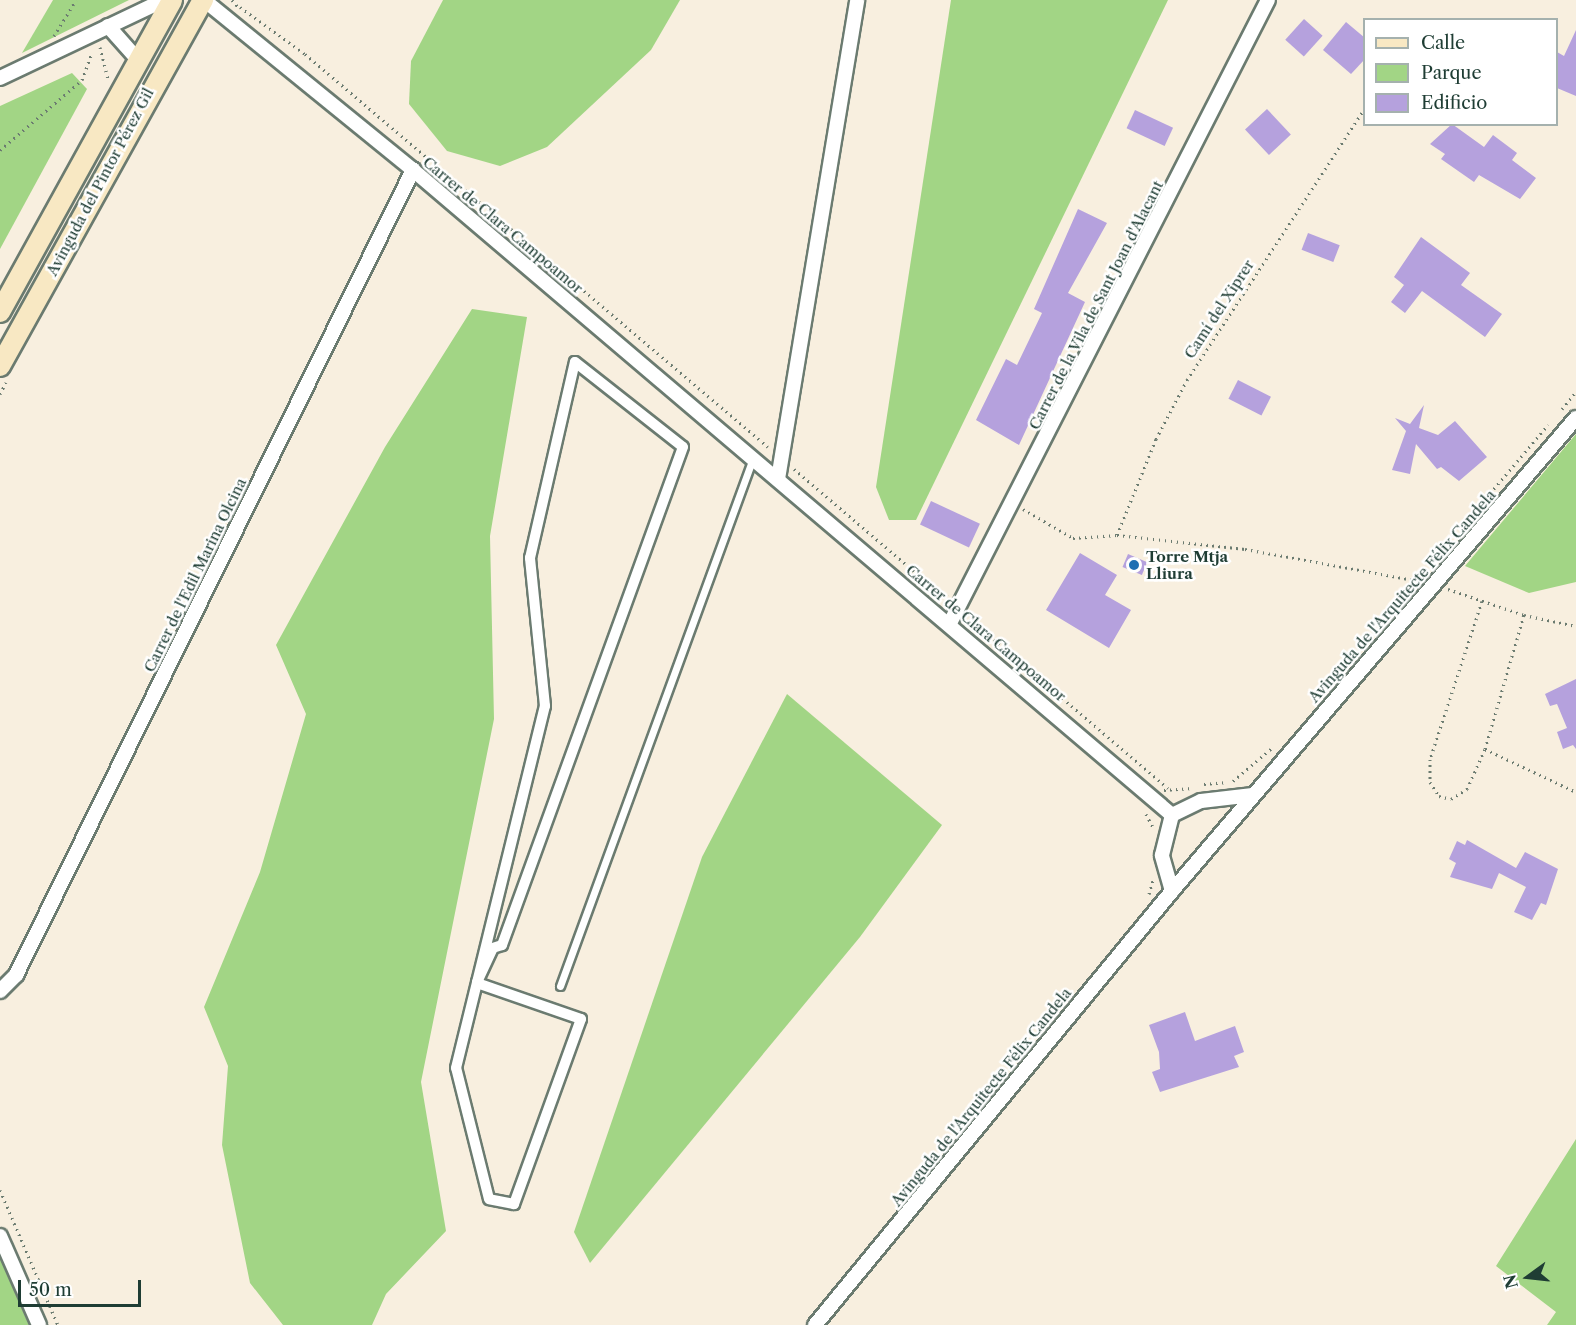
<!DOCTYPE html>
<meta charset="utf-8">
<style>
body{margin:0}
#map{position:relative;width:1576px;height:1325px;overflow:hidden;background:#f8efdf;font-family:"Libre Caslon Text",serif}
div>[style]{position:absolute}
.green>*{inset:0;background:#a2d585}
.building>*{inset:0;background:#b5a1dd;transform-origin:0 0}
.path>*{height:3px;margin-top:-1.5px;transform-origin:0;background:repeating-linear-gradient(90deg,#6b7b70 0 1.5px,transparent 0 6px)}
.roads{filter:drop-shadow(2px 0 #6b7b70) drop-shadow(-2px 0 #6b7b70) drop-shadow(0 2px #6b7b70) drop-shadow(0 -2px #6b7b70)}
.service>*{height:7px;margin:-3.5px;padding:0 3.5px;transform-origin:3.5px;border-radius:3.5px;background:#fff}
.pedestrian>*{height:10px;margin:-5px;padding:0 5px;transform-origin:5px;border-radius:5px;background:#fff}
.minor>*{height:14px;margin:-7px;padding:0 7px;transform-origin:7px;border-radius:7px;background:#fff}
.secondary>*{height:20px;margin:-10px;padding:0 10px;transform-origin:10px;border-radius:10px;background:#f8e8c3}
.dots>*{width:16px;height:16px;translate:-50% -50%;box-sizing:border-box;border:3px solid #fff;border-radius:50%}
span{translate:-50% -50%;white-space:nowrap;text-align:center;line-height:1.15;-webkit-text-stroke:5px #fff;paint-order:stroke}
.street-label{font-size:15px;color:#1f3d34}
.poi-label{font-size:15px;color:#1f3d34;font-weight:700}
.left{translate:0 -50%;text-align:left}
.legend{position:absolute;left:1363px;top:18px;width:195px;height:108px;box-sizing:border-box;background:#fff;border:2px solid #a5b1ae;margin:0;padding:8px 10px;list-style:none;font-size:18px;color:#1f3d34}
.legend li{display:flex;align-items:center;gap:12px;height:30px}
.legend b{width:30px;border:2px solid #a5b1ae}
.north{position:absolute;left:1498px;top:1247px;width:60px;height:60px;-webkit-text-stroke:4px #fff;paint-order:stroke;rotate:255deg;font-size:16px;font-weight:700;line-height:24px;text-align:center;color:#1f3d34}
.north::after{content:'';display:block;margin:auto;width:21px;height:27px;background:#1f3d34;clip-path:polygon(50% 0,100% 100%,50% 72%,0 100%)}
.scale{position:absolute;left:18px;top:1280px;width:123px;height:27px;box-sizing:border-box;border:3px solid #1f3d34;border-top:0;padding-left:8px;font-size:18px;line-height:21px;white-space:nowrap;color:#1f3d34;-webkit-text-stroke:4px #fff;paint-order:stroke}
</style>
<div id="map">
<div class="green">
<i style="clip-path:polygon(53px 0,129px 0,22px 53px)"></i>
<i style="clip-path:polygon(443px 0,680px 0,651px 50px,547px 147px,500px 166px,447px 151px,409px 104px,411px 61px)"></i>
<i style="clip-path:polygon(951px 0,1168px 0,916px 520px,889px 520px,876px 487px)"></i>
<i style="clip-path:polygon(72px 73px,87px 89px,0 249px,0 106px)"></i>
<i style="clip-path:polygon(472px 309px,527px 317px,490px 536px,494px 719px,421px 1082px,446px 1231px,386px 1294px,372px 1325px,283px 1325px,250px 1283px,222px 1145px,228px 1066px,204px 1007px,260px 872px,306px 714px,276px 645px,385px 447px)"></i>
<i style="clip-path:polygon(1576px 434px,1576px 582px,1529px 593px,1465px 566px)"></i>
<i style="clip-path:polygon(787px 694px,942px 825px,860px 937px,590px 1263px,574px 1232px,702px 857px)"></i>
<i style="clip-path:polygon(1576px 1139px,1576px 1325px,1547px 1325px,1556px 1312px,1496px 1266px)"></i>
<i style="clip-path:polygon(0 1258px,29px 1325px,0 1325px)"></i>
</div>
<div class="building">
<i style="left:1304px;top:19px;width:25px;height:28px;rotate:42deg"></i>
<i style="clip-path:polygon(1346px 22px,1365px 38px,1365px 59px,1351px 74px,1323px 50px)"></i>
<i style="clip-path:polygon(1576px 30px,1576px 96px,1557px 88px,1557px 52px,1564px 56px)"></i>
<i style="left:1267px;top:109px;width:35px;height:30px;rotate:47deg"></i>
<i style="left:1135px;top:110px;width:42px;height:20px;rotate:25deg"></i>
<i style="clip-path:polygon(1452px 124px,1484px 147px,1493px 135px,1517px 153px,1512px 160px,1536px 178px,1520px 199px,1479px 175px,1474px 182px,1441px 159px,1445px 154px,1430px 144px)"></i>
<i style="clip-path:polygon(1078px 209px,1107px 223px,1068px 293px,1085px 302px,1019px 445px,976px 420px,1006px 359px,1017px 365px,1042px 313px,1034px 309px)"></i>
<i style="left:1308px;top:233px;width:34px;height:18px;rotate:21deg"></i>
<i style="clip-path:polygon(1421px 237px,1470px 273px,1461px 285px,1502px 314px,1485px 337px,1422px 291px,1405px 313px,1391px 302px,1404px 285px,1394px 277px)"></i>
<i style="left:1238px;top:380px;width:37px;height:21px;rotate:27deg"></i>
<i style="clip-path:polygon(1424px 405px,1419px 428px,1438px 435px,1455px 421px,1487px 457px,1459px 481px,1441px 467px,1437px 469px,1416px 444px,1410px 474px,1392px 470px,1406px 431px,1395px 418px,1410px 424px)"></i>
<i style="left:931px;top:501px;width:54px;height:26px;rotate:25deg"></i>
<i style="clip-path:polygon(1080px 553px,1117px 575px,1105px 595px,1131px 610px,1109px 648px,1046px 610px)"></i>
<i style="left:1128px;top:554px;width:21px;height:14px;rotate:23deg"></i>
<i style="clip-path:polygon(1576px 679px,1576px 749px,1573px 745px,1563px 749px,1557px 732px,1567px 728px,1557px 704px,1550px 706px,1545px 694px)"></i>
<i style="clip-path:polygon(1467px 840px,1516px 868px,1525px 852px,1558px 869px,1546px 905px,1541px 903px,1532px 920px,1514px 912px,1526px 887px,1499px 873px,1492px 889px,1450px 877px,1456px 863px,1449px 859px,1457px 841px,1465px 845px)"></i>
<i style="clip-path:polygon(1185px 1012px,1195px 1041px,1235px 1026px,1244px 1052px,1234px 1056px,1239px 1067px,1160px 1092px,1152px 1072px,1160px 1069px,1159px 1052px,1149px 1025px)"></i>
</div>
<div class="path">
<i style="left:232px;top:0;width:11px;rotate:49deg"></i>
<i style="left:240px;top:7px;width:80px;rotate:35.9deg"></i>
<i style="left:305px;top:54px;width:607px;rotate:40.32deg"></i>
<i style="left:54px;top:36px;width:42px;rotate:-58.6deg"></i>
<i style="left:100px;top:47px;width:33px;rotate:76deg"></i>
<i style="left:0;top:150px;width:108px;rotate:-40.5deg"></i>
<i style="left:82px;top:80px;width:27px;rotate:-70deg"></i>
<i style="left:0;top:394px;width:13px;rotate:-63deg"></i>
<i style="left:1562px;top:409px;width:22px;rotate:-51deg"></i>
<i style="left:794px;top:469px;width:194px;rotate:40.4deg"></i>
<i style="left:942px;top:595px;width:6px;rotate:-9deg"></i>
<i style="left:1486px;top:498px;width:96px;rotate:-49.7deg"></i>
<i style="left:1023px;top:509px;width:58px;rotate:30.1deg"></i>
<i style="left:1073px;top:538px;width:44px;rotate:-3.9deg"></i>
<i style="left:1117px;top:535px;width:129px;rotate:6.2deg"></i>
<i style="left:1245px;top:549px;width:177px;rotate:10.4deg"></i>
<i style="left:1117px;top:535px;width:104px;rotate:-67.9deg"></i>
<i style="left:1156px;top:439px;width:67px;rotate:-62.3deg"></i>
<i style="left:1187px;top:380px;width:324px;rotate:-56.8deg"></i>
<i style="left:1448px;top:589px;width:80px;rotate:18.9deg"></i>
<i style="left:1524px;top:615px;width:53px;rotate:11.9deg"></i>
<i style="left:1482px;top:601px;width:166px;rotate:108.2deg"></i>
<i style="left:1430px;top:759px;width:23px;rotate:90deg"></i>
<i style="left:1430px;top:782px;width:17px;rotate:57deg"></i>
<i style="left:1439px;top:796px;width:12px;rotate:14deg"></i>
<i style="left:1451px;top:799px;width:19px;rotate:-32deg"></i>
<i style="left:1467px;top:789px;width:44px;rotate:-65.8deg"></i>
<i style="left:1485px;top:749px;width:140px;rotate:-73.8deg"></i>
<i style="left:972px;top:613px;width:7px;rotate:98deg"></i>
<i style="left:971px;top:620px;width:259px;rotate:40.5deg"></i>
<i style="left:1485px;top:749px;width:101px;rotate:25.3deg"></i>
<i style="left:1233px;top:781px;width:52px;rotate:-40.4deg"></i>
<i style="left:1204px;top:784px;width:23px;rotate:-5deg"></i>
<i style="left:1164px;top:790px;width:28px;rotate:-4deg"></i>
<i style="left:1146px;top:814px;width:17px;rotate:62deg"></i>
<i style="left:1149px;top:894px;width:15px;rotate:-74deg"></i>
<i style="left:0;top:1190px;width:147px;rotate:66.8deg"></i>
</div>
<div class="roads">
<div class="service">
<i style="left:560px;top:986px;width:562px;rotate:-69.92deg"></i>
</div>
<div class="pedestrian">
<i style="left:575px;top:362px;width:137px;rotate:38.2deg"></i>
<i style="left:683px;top:447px;width:530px;rotate:109.97deg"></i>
<i style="left:502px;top:945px;width:9px;rotate:162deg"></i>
<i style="left:493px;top:948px;width:38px;rotate:115deg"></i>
<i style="left:477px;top:983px;width:110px;rotate:19.1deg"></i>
<i style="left:581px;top:1019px;width:197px;rotate:109.9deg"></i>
<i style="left:514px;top:1204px;width:25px;rotate:-169deg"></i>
<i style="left:489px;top:1199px;width:135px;rotate:-104.1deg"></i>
<i style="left:456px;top:1068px;width:373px;rotate:-76.2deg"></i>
<i style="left:545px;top:706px;width:149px;rotate:-95.8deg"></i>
<i style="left:530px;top:558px;width:201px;rotate:-77.1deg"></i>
</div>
<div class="minor">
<i style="left:204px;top:0;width:269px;rotate:39.1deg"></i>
<i style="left:413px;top:170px;width:996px;rotate:40.36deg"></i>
<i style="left:108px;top:26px;width:47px;rotate:48.5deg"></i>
<i style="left:0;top:78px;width:182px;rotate:-25.4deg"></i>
<i style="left:778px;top:479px;width:485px;rotate:-80.6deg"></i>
<i style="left:950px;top:623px;width:699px;rotate:-62.96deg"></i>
<i style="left:1172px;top:891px;width:37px;rotate:-106deg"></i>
<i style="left:1162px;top:855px;width:41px;rotate:-76deg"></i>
<i style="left:1172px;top:815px;width:32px;rotate:-26deg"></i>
<i style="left:1201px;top:801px;width:52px;rotate:-6.6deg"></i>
<i style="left:0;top:991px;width:23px;rotate:-45deg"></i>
<i style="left:16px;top:975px;width:898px;rotate:-63.75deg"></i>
<i style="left:0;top:1236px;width:97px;rotate:66.3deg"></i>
<i style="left:815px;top:1325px;width:562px;rotate:-50.56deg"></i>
<i style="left:1172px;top:891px;width:622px;rotate:-49.5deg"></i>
</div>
<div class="secondary">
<i style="left:0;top:312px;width:356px;rotate:-61.1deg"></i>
<i style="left:0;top:366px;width:419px;rotate:-61deg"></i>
</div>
</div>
<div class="dots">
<i style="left:1134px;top:565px;background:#1f6fb2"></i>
</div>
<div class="street-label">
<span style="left:100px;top:182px;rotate:-62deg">Avinguda del Pintor Pérez Gil</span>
<span style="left:503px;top:225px;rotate:40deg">Carrer de Clara Campoamor</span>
<span style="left:1096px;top:305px;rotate:-63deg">Carrer de la Vila de Sant Joan d'Alacant</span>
<span style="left:1219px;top:309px;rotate:-57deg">Camí del Xiprer</span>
<span style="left:195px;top:575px;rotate:-64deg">Carrer de l'Edil Marina Olcina</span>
<span style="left:1402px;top:596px;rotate:-49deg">Avinguda de l'Arquitecte Félix Candela</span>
<span style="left:986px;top:633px;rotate:40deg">Carrer de Clara Campoamor</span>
<span style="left:981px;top:1097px;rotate:-51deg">Avinguda de l'Arquitecte Félix Candela</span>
</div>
<div class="poi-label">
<span class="left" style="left:1146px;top:565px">Torre Mtja<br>Lliura</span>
</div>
<ul class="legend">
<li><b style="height:8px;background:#f8e8c3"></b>Calle</li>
<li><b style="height:16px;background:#a2d585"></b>Parque</li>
<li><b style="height:16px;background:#b5a1dd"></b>Edificio</li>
</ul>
<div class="north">N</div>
<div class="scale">50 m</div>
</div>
